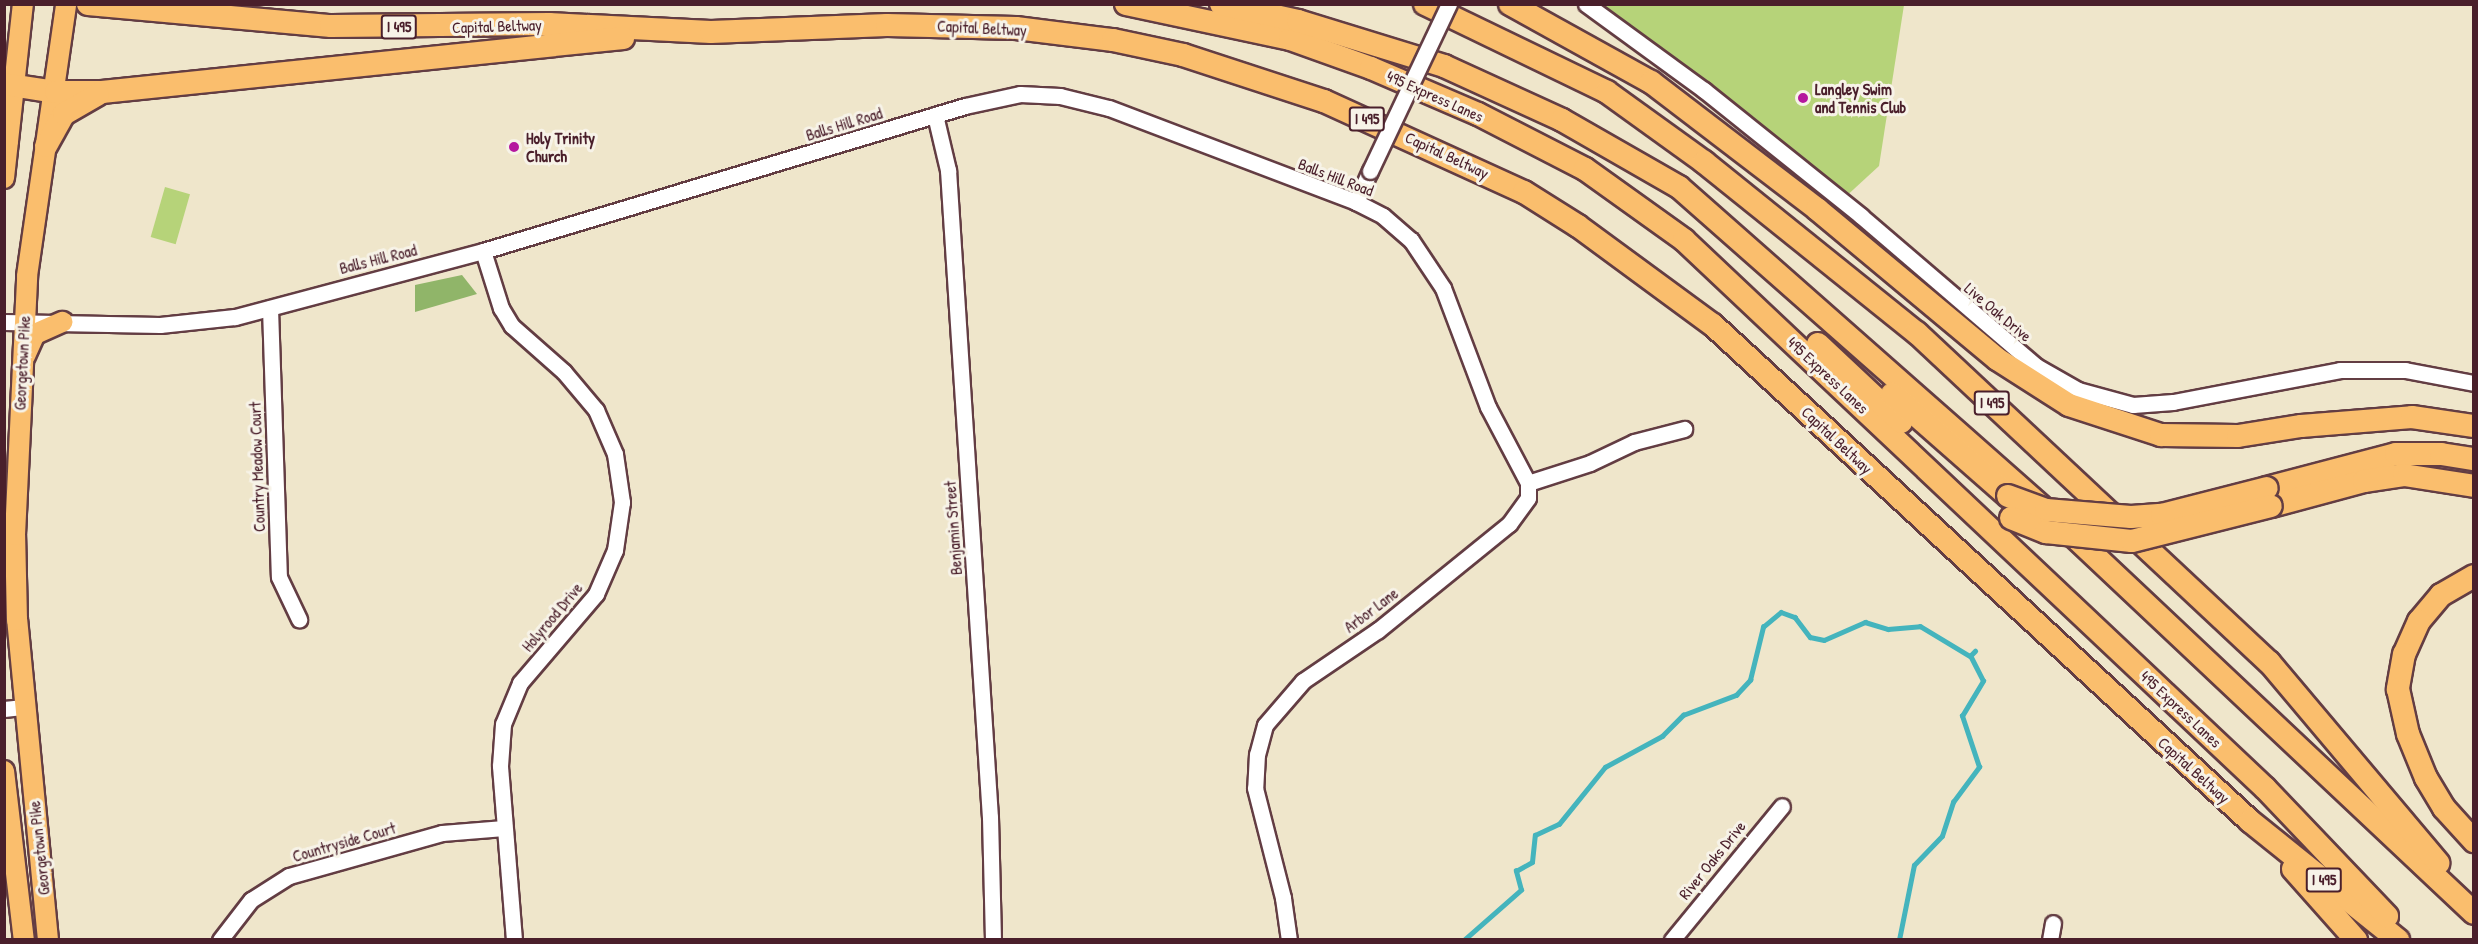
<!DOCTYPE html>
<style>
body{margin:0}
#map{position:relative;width:2478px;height:944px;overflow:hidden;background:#efe6cb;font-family:"Patrick Hand",sans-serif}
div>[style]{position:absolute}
.green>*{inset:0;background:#b6d379;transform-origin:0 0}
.forest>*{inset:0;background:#90b569}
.stream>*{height:4.5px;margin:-2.25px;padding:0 2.25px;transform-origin:2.25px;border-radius:2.25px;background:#44b4bd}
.roads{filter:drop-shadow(2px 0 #633d43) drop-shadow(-2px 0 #633d43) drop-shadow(0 2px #633d43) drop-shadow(0 -2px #633d43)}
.minor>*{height:15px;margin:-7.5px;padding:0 7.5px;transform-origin:7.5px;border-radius:7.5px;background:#fff}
.major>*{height:20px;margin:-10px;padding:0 10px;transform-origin:10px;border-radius:10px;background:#fabe6d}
.highway>*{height:22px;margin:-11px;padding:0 11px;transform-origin:11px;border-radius:11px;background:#fabe6d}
.bridges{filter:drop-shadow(2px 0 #633d43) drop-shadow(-2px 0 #633d43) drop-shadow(0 2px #633d43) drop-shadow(0 -2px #633d43)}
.minor-bridge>*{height:15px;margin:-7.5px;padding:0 7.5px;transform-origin:7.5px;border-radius:7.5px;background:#fff}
.highway-bridge>*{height:22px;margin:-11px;padding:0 11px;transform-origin:11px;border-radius:11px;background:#fabe6d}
.dots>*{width:16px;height:16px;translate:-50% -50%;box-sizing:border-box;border:3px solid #f7f3e8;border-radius:50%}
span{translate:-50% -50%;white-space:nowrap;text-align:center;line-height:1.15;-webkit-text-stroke:6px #f7f3e8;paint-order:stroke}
.shield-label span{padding:2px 4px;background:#f7f3e8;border:2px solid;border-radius:4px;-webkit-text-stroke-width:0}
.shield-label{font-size:15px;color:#4a1f2b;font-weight:700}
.street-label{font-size:16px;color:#4a1f2b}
.poi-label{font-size:16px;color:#4a1f2b;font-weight:700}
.left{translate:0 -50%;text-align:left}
.frame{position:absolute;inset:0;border:6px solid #4a1f2b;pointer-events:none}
</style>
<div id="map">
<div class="green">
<i style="clip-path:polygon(1597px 5px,1904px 5px,1879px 166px,1842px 200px)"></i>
<i style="left:165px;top:187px;width:26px;height:52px;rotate:16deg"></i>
</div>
<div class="forest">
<i style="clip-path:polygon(462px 275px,477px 294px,415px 312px,415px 285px)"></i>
</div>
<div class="stream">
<i style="left:1464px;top:940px;width:76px;rotate:-41.3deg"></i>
<i style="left:1521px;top:890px;width:20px;rotate:-105deg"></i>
<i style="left:1516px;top:871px;width:18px;rotate:-29deg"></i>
<i style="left:1532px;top:862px;width:27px;rotate:-84deg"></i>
<i style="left:1535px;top:835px;width:26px;rotate:-25deg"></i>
<i style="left:1559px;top:824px;width:73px;rotate:-51.1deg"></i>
<i style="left:1605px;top:767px;width:65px;rotate:-28.5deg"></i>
<i style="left:1662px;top:736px;width:30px;rotate:-45deg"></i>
<i style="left:1683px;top:715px;width:57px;rotate:-20.7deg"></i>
<i style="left:1736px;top:695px;width:21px;rotate:-47deg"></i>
<i style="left:1750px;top:680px;width:55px;rotate:-76.2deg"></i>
<i style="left:1763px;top:627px;width:23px;rotate:-40deg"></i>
<i style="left:1781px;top:612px;width:15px;rotate:20deg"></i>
<i style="left:1795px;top:617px;width:25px;rotate:53deg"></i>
<i style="left:1810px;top:637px;width:14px;rotate:12deg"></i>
<i style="left:1824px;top:640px;width:45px;rotate:-23.7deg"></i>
<i style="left:1865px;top:622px;width:24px;rotate:17deg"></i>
<i style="left:1888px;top:629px;width:32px;rotate:-5deg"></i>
<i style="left:1920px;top:626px;width:58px;rotate:31deg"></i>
<i style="left:1970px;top:656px;width:7px;rotate:-45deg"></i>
<i style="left:1899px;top:940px;width:76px;rotate:-78.7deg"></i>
<i style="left:1914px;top:865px;width:40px;rotate:-46deg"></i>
<i style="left:1942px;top:836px;width:36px;rotate:-72deg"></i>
<i style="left:1953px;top:802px;width:44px;rotate:-53.4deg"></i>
<i style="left:1979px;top:767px;width:54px;rotate:-108.4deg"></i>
<i style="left:1962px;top:716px;width:41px;rotate:-59deg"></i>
<i style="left:1983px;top:681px;width:28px;rotate:-117deg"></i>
</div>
<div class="roads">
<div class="minor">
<i style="left:1586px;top:4px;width:146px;rotate:36.1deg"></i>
<i style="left:1704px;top:90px;width:201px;rotate:38.7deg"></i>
<i style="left:1861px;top:216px;width:230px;rotate:40.6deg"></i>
<i style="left:2036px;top:366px;width:48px;rotate:29.7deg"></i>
<i style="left:2078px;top:390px;width:57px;rotate:15.3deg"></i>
<i style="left:2133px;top:405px;width:40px;rotate:-4.3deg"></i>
<i style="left:2173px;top:402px;width:170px;rotate:-10.8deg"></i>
<i style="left:2340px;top:370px;width:65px"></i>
<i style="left:2405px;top:370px;width:70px;rotate:10.7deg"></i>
<i style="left:935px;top:115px;width:57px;rotate:76.7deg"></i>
<i style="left:948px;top:170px;width:648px;rotate:86.29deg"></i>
<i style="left:990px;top:817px;width:123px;rotate:88.6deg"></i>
<i style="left:1356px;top:202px;width:34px;rotate:-66deg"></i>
<i style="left:483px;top:251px;width:60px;rotate:72.5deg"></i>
<i style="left:501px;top:308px;width:21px;rotate:59deg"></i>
<i style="left:512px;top:326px;width:69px;rotate:41.5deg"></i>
<i style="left:564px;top:372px;width:50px;rotate:49.9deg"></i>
<i style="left:596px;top:410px;width:48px;rotate:66.6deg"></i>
<i style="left:615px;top:454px;width:49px;rotate:81.7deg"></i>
<i style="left:622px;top:502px;width:49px;rotate:98.3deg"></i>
<i style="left:615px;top:550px;width:48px;rotate:113.4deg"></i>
<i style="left:596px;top:594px;width:117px;rotate:130.5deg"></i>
<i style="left:520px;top:683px;width:44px;rotate:112.5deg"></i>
<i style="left:503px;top:724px;width:42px;rotate:94.1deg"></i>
<i style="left:500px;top:766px;width:175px;rotate:85.4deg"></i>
<i style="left:270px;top:308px;width:269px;rotate:88.1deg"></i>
<i style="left:279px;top:577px;width:47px;rotate:64.5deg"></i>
<i style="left:4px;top:322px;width:156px;rotate:1.1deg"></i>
<i style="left:160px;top:325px;width:75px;rotate:-6.1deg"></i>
<i style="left:235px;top:317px;width:257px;rotate:-14.9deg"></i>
<i style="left:483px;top:251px;width:503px;rotate:-16.74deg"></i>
<i style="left:965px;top:106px;width:56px;rotate:-12.3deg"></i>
<i style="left:1020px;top:94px;width:40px;rotate:2.9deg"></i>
<i style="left:1060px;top:96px;width:50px;rotate:13.8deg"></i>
<i style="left:1109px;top:108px;width:264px;rotate:20.8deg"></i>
<i style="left:1356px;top:202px;width:30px;rotate:27deg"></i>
<i style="left:1383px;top:216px;width:37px;rotate:41deg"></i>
<i style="left:1411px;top:240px;width:58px;rotate:56.3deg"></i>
<i style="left:1443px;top:288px;width:127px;rotate:69.3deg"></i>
<i style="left:1488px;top:407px;width:86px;rotate:62.2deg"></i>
<i style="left:1528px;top:483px;width:15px;rotate:90deg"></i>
<i style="left:1528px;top:498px;width:32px;rotate:126deg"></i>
<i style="left:1509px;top:524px;width:169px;rotate:141deg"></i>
<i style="left:1378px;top:630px;width:91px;rotate:145.8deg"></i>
<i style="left:1303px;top:681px;width:58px;rotate:130.8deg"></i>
<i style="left:1265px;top:725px;width:30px;rotate:105deg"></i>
<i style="left:1257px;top:754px;width:34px;rotate:93deg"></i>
<i style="left:1255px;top:788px;width:114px;rotate:75.7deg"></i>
<i style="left:1283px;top:898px;width:42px;rotate:81.9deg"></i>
<i style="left:1528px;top:483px;width:65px;rotate:-17.9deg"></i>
<i style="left:1590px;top:463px;width:49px;rotate:-25.5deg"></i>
<i style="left:1634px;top:442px;width:52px;rotate:-14.6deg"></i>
<i style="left:4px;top:709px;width:20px;rotate:-6deg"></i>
<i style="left:220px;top:940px;width:51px;rotate:-52.2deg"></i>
<i style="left:251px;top:900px;width:45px;rotate:-32.3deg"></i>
<i style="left:289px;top:876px;width:159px;rotate:-15.7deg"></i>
<i style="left:442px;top:833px;width:62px;rotate:-4.6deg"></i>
<i style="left:1672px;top:940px;width:173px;rotate:-50.6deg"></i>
<i style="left:2050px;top:940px;width:17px;rotate:-80deg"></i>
</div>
<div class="major">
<i style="left:4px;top:178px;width:175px;rotate:-83.8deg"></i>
<i style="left:25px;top:356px;width:24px;rotate:-66deg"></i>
<i style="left:35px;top:334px;width:30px;rotate:-24deg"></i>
<i style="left:4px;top:771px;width:170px;rotate:83.3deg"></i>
<i style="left:48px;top:940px;width:321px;rotate:-95.5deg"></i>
<i style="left:17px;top:620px;width:85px;rotate:-91.3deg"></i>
<i style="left:15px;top:535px;width:259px;rotate:-87.3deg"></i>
<i style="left:27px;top:276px;width:275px;rotate:-81.8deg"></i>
</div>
<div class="highway">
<i style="left:88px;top:4px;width:244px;rotate:5.2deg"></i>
<i style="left:331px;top:26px;width:218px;rotate:-0.5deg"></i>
<i style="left:549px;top:24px;width:162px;rotate:2.8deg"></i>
<i style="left:711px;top:32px;width:176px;rotate:-2.3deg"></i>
<i style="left:887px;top:25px;width:129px;rotate:1.3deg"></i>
<i style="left:1016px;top:28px;width:98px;rotate:7.1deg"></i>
<i style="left:1113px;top:40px;width:72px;rotate:12.1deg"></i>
<i style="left:1183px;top:55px;width:148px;rotate:18.1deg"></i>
<i style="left:1324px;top:101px;width:220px;rotate:24.5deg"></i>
<i style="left:1524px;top:192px;width:64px;rotate:32.2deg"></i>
<i style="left:1578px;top:226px;width:167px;rotate:36.3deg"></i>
<i style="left:1713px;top:325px;width:731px;rotate:42.73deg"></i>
<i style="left:2250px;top:821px;width:190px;rotate:38.8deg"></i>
<i style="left:1126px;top:4px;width:168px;rotate:12deg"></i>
<i style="left:1290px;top:39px;width:86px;rotate:19.7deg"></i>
<i style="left:1371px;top:68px;width:116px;rotate:23.3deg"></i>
<i style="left:1478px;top:114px;width:120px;rotate:27.2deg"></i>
<i style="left:1585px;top:169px;width:122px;rotate:35.6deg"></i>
<i style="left:1684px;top:240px;width:799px;rotate:43.33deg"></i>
<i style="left:2265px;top:788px;width:177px;rotate:46.4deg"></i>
<i style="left:1221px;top:4px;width:79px;rotate:12.4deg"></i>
<i style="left:1298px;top:21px;width:153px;rotate:17.1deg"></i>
<i style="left:1444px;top:66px;width:130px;rotate:24.6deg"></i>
<i style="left:1562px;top:120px;width:135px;rotate:29.8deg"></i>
<i style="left:1679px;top:187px;width:489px;rotate:41.4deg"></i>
<i style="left:2046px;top:510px;width:588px;rotate:43.28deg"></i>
<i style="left:1425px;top:4px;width:202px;rotate:25.8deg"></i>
<i style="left:1607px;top:92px;width:120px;rotate:35.8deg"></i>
<i style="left:1704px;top:162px;width:273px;rotate:38.8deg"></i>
<i style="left:1917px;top:333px;width:482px;rotate:43.1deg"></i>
<i style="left:2269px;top:662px;width:263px;rotate:49.9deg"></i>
<i style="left:1510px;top:4px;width:161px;rotate:29deg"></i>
<i style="left:1651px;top:82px;width:209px;rotate:37.4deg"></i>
<i style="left:1817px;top:209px;width:234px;rotate:39.8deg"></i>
<i style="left:1997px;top:359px;width:85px;rotate:32.6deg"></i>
<i style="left:2069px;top:405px;width:97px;rotate:18.1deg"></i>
<i style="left:2161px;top:435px;width:77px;rotate:0.7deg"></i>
<i style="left:2238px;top:436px;width:64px;rotate:-9deg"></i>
<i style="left:2301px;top:426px;width:111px;rotate:-4.6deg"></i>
<i style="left:2412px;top:417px;width:63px;rotate:8.3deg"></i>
<i style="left:4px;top:84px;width:53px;rotate:8.7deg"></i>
<i style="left:56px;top:92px;width:46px"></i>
<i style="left:102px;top:92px;width:524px;rotate:-5.92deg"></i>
<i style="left:4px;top:130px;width:12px;rotate:76deg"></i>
<i style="left:46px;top:146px;width:37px;rotate:-61deg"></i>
<i style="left:64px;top:114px;width:39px;rotate:-30deg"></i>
<i style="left:1818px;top:344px;width:114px;rotate:43.2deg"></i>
<i style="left:1892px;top:394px;width:154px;rotate:41.3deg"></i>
<i style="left:2267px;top:488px;width:133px;rotate:-14.8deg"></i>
<i style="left:2396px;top:454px;width:45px"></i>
<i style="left:2441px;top:454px;width:33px;rotate:9deg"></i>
<i style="left:2271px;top:506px;width:96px;rotate:-15deg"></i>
<i style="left:2364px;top:481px;width:40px;rotate:-8.5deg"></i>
<i style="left:2404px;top:475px;width:71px;rotate:8.9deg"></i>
<i style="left:2474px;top:576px;width:38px;rotate:150deg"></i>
<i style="left:2441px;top:595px;width:34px;rotate:130deg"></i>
<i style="left:2419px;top:621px;width:36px;rotate:114deg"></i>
<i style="left:2404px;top:654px;width:36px;rotate:100deg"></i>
<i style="left:2398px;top:689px;width:46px;rotate:77.5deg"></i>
<i style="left:2408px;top:734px;width:48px;rotate:67.8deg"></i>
<i style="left:2426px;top:778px;width:35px;rotate:59deg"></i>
<i style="left:2444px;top:808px;width:45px;rotate:47.7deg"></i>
<i style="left:2293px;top:869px;width:95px;rotate:48.4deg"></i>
</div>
</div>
<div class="bridges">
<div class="minor-bridge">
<i style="left:1370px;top:171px;width:185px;rotate:-64.7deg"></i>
</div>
<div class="highway-bridge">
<i style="left:2008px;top:496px;width:40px;rotate:20.2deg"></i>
<i style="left:2046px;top:510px;width:85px;rotate:4.7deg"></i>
<i style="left:2131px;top:517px;width:31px;rotate:-4deg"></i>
<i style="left:2162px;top:515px;width:108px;rotate:-14.4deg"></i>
<i style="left:2011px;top:518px;width:38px;rotate:22deg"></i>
<i style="left:2046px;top:532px;width:86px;rotate:6deg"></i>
<i style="left:2132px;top:541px;width:143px;rotate:-14.1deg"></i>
</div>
</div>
<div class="dots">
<i style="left:1803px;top:98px;background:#b5179e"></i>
<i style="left:514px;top:147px;background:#b5179e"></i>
</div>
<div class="shield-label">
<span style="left:399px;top:27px">I 495</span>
<span style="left:1367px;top:119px">I 495</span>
<span style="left:1992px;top:403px">I 495</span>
<span style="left:2324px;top:880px">I 495</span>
</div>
<div class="street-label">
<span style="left:497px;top:26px;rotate:-2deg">Capital Beltway</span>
<span style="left:982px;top:28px;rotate:3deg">Capital Beltway</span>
<span style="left:1435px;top:96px;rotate:24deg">495 Express Lanes</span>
<span style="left:844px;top:124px;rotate:-17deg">Balls Hill Road</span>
<span style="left:1447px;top:155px;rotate:25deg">Capital Beltway</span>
<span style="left:1336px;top:177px;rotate:21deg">Balls Hill Road</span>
<span style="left:378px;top:259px;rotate:-14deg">Balls Hill Road</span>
<span style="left:1998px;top:312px;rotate:40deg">Live Oak Drive</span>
<span style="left:22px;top:363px;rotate:-87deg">Georgetown Pike</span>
<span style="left:1828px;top:375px;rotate:43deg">495 Express Lanes</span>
<span style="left:1837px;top:440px;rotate:43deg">Capital Beltway</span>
<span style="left:257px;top:467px;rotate:-92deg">Country Meadow Court</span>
<span style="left:953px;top:528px;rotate:-94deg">Benjamin Street</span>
<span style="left:1371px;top:610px;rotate:-37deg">Arbor Lane</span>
<span style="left:552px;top:617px;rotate:-50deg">Holyrood Drive</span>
<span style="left:2181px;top:709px;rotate:43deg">495 Express Lanes</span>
<span style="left:2194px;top:770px;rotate:42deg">Capital Beltway</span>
<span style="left:344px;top:842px;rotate:-16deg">Countryside Court</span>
<span style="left:39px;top:848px;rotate:-96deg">Georgetown Pike</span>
<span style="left:1712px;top:860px;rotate:-51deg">River Oaks Drive</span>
</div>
<div class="poi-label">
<span class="left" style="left:1815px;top:98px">Langley Swim<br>and Tennis Club</span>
<span class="left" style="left:526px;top:147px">Holy Trinity<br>Church</span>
</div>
<div class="frame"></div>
</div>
